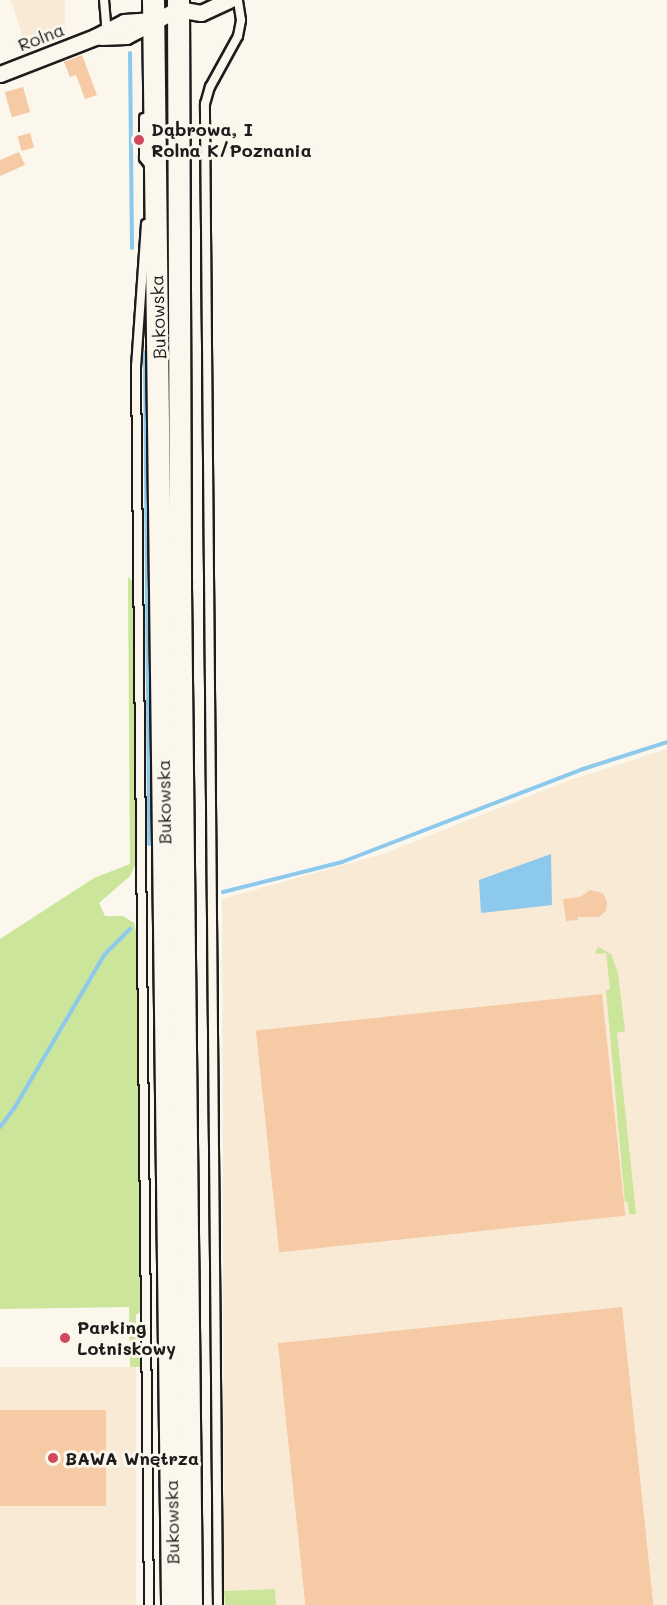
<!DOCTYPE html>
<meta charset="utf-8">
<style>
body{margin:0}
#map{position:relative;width:667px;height:1605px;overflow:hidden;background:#fbf7ec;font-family:Mali,sans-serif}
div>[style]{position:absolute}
.built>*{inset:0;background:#f9ead6;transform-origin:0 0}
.green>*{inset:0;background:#cbe59b}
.water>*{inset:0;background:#8dc8ed}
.stream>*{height:4px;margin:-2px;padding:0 2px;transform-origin:2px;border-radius:2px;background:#8dc8ed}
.building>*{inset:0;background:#f5caa4;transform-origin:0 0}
.roads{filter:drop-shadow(2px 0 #1c1c1c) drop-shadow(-2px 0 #1c1c1c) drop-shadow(0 2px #1c1c1c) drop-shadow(0 -2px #1c1c1c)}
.service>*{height:8px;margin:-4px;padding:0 4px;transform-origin:4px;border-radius:4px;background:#fbf7ec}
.minor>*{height:15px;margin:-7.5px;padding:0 7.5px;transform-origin:7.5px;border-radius:7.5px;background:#fbf7ec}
.secondary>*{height:21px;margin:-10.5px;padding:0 10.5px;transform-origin:10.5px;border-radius:10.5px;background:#fbf7ec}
.dots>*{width:16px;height:16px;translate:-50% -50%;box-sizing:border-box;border:3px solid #fbf7ec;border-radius:50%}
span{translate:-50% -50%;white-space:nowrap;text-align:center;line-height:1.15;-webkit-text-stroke:6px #fbf7ec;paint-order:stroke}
.street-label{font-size:18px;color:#1c1c1c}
.poi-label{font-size:18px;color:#1c1c1c;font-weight:700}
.left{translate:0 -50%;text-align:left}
</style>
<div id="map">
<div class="built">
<i style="clip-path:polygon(11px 0,65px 0,65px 38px,59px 41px,54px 35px,45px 32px,30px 43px,31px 51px,28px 54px)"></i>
<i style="clip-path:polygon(667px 749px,667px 1605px,276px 1605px,274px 1589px,224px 1591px,222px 899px,383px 854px,567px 781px)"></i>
<i style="left:136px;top:1367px;width:238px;height:136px;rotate:90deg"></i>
</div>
<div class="green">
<i style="clip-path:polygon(128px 577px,133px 582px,136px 863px,130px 876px,99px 903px,105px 916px,123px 916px,134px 923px,137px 935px,140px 1312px,136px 1315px,136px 1350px,141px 1352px,141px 1367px,130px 1367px,129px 1307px,0 1309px,0 939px,94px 878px,130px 864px)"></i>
<i style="clip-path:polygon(598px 947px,611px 954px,618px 973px,625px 1031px,617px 1033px,636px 1214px,629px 1214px,628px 1202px,625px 1202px,606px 990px,610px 989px,606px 953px,595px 954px)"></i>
<i style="clip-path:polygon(275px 1589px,276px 1605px,225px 1605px,224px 1591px)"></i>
</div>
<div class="water">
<i style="clip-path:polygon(551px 854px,552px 905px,481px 913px,479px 880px)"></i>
</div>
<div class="stream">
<i style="left:130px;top:53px;width:195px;rotate:89.4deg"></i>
<i style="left:145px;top:352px;width:492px;rotate:89.5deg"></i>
<i style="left:223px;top:892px;width:123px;rotate:-14.1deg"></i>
<i style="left:342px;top:862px;width:258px;rotate:-21.1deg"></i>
<i style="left:583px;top:769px;width:88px;rotate:-17.8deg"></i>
<i style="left:0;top:1127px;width:25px;rotate:-53deg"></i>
<i style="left:15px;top:1107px;width:176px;rotate:-59.6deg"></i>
<i style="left:104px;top:955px;width:37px;rotate:-45deg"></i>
</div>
<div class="building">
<i style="clip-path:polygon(82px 55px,97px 95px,85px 99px,76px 75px,70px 77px,64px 62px)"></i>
<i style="left:23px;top:87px;width:26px;height:19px;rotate:74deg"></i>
<i style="left:30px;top:133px;width:15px;height:13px;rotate:74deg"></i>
<i style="clip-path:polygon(19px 152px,25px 165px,0 176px,0 160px)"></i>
<i style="clip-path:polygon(590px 890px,603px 893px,607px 902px,606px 911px,599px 917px,578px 917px,578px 920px,566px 921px,563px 899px,580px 897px)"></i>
<i style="left:602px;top:994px;width:223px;height:348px;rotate:84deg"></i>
<i style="left:622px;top:1307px;width:300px;height:346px;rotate:84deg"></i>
<i style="left:0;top:1410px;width:106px;height:96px"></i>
</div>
<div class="roads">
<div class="service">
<i style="left:104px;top:0;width:24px;rotate:85deg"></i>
<i style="left:106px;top:24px;width:7px;rotate:56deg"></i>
<i style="left:144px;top:118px;width:40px;rotate:90deg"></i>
<i style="left:144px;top:158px;width:10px;rotate:53deg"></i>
<i style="left:146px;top:224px;width:142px;rotate:94deg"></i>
<i style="left:136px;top:366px;width:1239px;rotate:89.4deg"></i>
<i style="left:218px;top:1605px;width:1501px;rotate:-90.5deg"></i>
<i style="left:205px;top:104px;width:18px;rotate:-74deg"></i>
<i style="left:210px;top:87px;width:58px;rotate:-61.2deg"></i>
<i style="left:238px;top:36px;width:16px;rotate:-79deg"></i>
<i style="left:241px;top:20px;width:20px;rotate:-99deg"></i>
</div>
<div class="minor">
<i style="left:101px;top:37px;width:25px;rotate:-2deg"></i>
<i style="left:126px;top:36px;width:59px;rotate:-27.4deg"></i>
<i style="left:178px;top:9px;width:23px;rotate:10deg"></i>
<i style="left:201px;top:13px;width:31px;rotate:-25deg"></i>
<i style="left:0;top:74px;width:102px;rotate:-21.3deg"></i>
<i style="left:95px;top:37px;width:33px;rotate:-27deg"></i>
<i style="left:124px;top:22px;width:29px;rotate:-4deg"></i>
</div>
<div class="secondary">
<i style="left:153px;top:0;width:1605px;rotate:89.32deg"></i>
<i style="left:178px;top:0;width:586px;rotate:89.8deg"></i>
<i style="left:180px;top:586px;width:1019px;rotate:89.38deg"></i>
</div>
</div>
<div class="dots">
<i style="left:139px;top:140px;background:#d1495b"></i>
<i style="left:65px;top:1338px;background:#d1495b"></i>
<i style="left:53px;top:1458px;background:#d1495b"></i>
</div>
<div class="street-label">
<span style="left:41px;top:37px;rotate:-21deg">Rolna</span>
<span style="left:158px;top:317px;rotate:-92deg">Bukowska</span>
<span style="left:164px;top:802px;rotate:-91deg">Bukowska</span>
<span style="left:172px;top:1522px;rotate:-91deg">Bukowska</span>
</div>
<div class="poi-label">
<span class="left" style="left:151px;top:140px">Dąbrowa, I<br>Rolna K/Poznania</span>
<span class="left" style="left:77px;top:1338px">Parking<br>Lotniskowy</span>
<span class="left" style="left:65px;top:1458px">BAWA Wnętrza</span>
</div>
</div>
